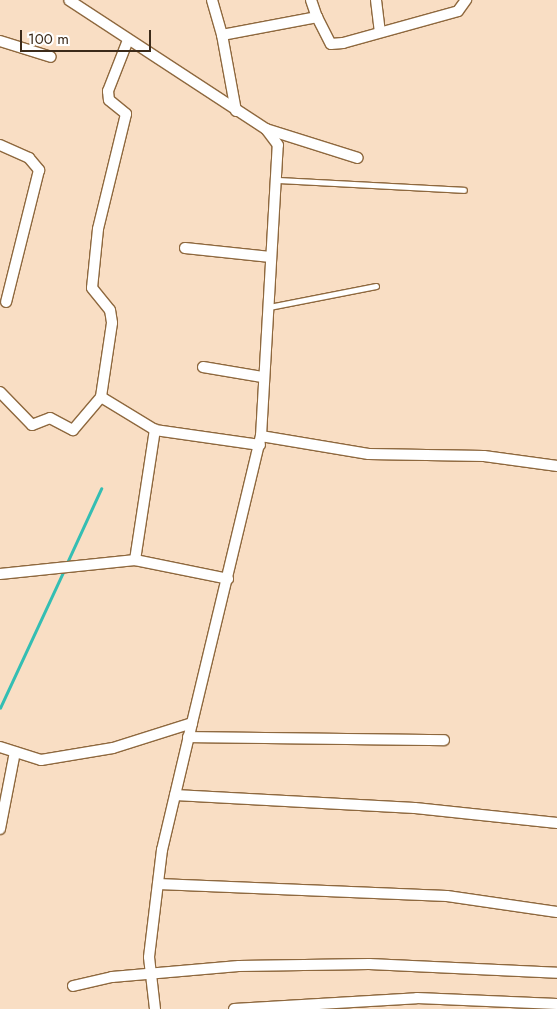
<!DOCTYPE html>
<style>
body{margin:0}
#map{position:relative;width:557px;height:1009px;overflow:hidden;background:#f9dec4;font-family:Jost,sans-serif}
div>[style]{position:absolute}
.stream>*{height:2.5px;margin:-1.25px;padding:0 1.25px;transform-origin:1.25px;border-radius:1.25px;background:#34beb3}
.roads{filter:drop-shadow(1px 0 #8e683e) drop-shadow(-1px 0 #8e683e) drop-shadow(0 1px #8e683e) drop-shadow(0 -1px #8e683e)}
.service>*{height:5px;margin:-2.5px;padding:0 2.5px;transform-origin:2.5px;border-radius:2.5px;background:#fff}
.minor>*{height:10px;margin:-5px;padding:0 5px;transform-origin:5px;border-radius:5px;background:#fff}
span{translate:-50% -50%;white-space:nowrap;text-align:center;line-height:1.15;-webkit-text-stroke:4px #fff;paint-order:stroke}
.scale{position:absolute;left:20px;top:30px;width:131px;height:22px;box-sizing:border-box;border:2px solid #3c2b1a;border-top:0;padding-left:6px;font-size:15px;line-height:18px;white-space:nowrap;color:#3c2b1a;-webkit-text-stroke:4px #fff;paint-order:stroke}
</style>
<div id="map">
<div class="stream">
<i style="left:66px;top:565px;width:84px;rotate:-65.3deg"></i>
<i style="left:0;top:708px;width:152px;rotate:-65.1deg"></i>
</div>
<div class="roads">
<div class="service">
<i style="left:276px;top:180px;width:188px;rotate:3deg"></i>
<i style="left:269px;top:307px;width:109px;rotate:-11.1deg"></i>
</div>
<div class="minor">
<i style="left:212px;top:0;width:36px;rotate:74deg"></i>
<i style="left:311px;top:0;width:18px;rotate:71deg"></i>
<i style="left:376px;top:0;width:31px;rotate:83deg"></i>
<i style="left:128px;top:40px;width:55px;rotate:111.4deg"></i>
<i style="left:108px;top:91px;width:9px;rotate:84deg"></i>
<i style="left:109px;top:100px;width:22px;rotate:39deg"></i>
<i style="left:126px;top:114px;width:118px;rotate:103.7deg"></i>
<i style="left:98px;top:229px;width:59px;rotate:95.8deg"></i>
<i style="left:92px;top:288px;width:28px;rotate:51deg"></i>
<i style="left:110px;top:310px;width:13px;rotate:81deg"></i>
<i style="left:112px;top:323px;width:75px;rotate:98.5deg"></i>
<i style="left:101px;top:397px;width:63px;rotate:31.4deg"></i>
<i style="left:155px;top:430px;width:106px;rotate:8.1deg"></i>
<i style="left:0;top:41px;width:53px;rotate:17.4deg"></i>
<i style="left:236px;top:111px;width:77px;rotate:-100.4deg"></i>
<i style="left:222px;top:35px;width:97px;rotate:-10.7deg"></i>
<i style="left:317px;top:17px;width:30px;rotate:63deg"></i>
<i style="left:331px;top:44px;width:12px;rotate:-5deg"></i>
<i style="left:343px;top:43px;width:119px;rotate:-15.5deg"></i>
<i style="left:458px;top:11px;width:14px;rotate:-54deg"></i>
<i style="left:266px;top:129px;width:96px;rotate:17.5deg"></i>
<i style="left:0;top:145px;width:32px;rotate:24deg"></i>
<i style="left:29px;top:158px;width:16px;rotate:50deg"></i>
<i style="left:39px;top:170px;width:136px;rotate:104deg"></i>
<i style="left:185px;top:248px;width:86px;rotate:6deg"></i>
<i style="left:203px;top:367px;width:60px;rotate:9.6deg"></i>
<i style="left:0;top:392px;width:46px;rotate:45.9deg"></i>
<i style="left:32px;top:425px;width:19px;rotate:-21deg"></i>
<i style="left:50px;top:418px;width:26px;rotate:28deg"></i>
<i style="left:73px;top:430px;width:43px;rotate:-49.7deg"></i>
<i style="left:261px;top:436px;width:109px;rotate:9.5deg"></i>
<i style="left:369px;top:454px;width:115px;rotate:1deg"></i>
<i style="left:484px;top:456px;width:74px;rotate:7.8deg"></i>
<i style="left:135px;top:560px;width:132px;rotate:-81.3deg"></i>
<i style="left:0;top:574px;width:136px;rotate:-5.9deg"></i>
<i style="left:135px;top:560px;width:95px;rotate:11.5deg"></i>
<i style="left:188px;top:737px;width:256px;rotate:0.7deg"></i>
<i style="left:0;top:747px;width:43px;rotate:17.6deg"></i>
<i style="left:41px;top:760px;width:73px;rotate:-9.5deg"></i>
<i style="left:113px;top:748px;width:83px;rotate:-17.6deg"></i>
<i style="left:192px;top:723px;width:295px;rotate:-76.5deg"></i>
<i style="left:261px;top:436px;width:291px;rotate:-86.7deg"></i>
<i style="left:278px;top:145px;width:20px;rotate:-127deg"></i>
<i style="left:266px;top:129px;width:235px;rotate:-146.8deg"></i>
<i style="left:175px;top:795px;width:240px;rotate:3.1deg"></i>
<i style="left:415px;top:808px;width:143px;rotate:6deg"></i>
<i style="left:0;top:829px;width:78px;rotate:-79deg"></i>
<i style="left:158px;top:884px;width:289px;rotate:2.4deg"></i>
<i style="left:447px;top:896px;width:111px;rotate:8.3deg"></i>
<i style="left:73px;top:986px;width:40px;rotate:-13deg"></i>
<i style="left:112px;top:977px;width:127px;rotate:-5deg"></i>
<i style="left:239px;top:966px;width:130px;rotate:-0.9deg"></i>
<i style="left:369px;top:964px;width:188px;rotate:2.7deg"></i>
<i style="left:155px;top:1009px;width:52px;rotate:-96.6deg"></i>
<i style="left:149px;top:957px;width:108px;rotate:-83.1deg"></i>
<i style="left:162px;top:850px;width:130px;rotate:-76.7deg"></i>
<i style="left:234px;top:1009px;width:183px;rotate:-3.4deg"></i>
<i style="left:417px;top:998px;width:140px;rotate:2.5deg"></i>
</div>
</div>
<div class="scale">100 m</div>
</div>
